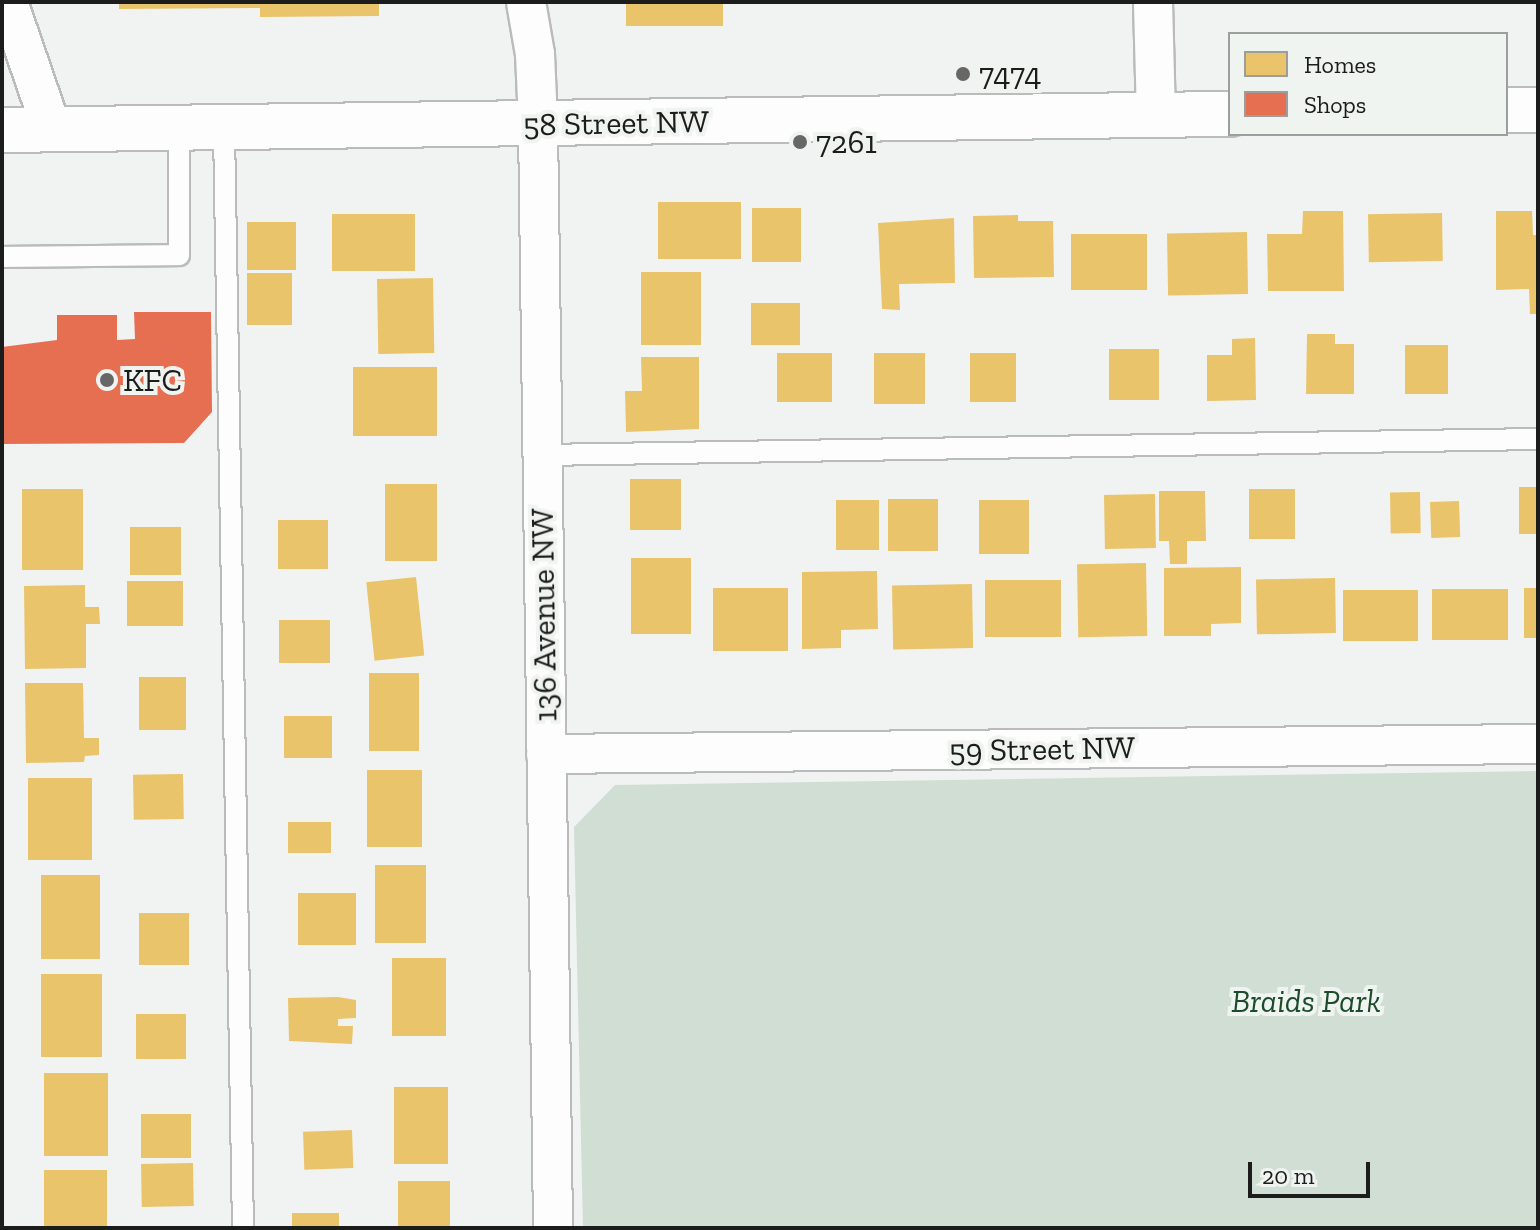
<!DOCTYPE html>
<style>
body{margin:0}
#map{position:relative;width:1540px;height:1230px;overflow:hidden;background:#f1f3f2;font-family:"Zilla Slab",serif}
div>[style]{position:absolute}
.green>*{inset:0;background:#d1ded4}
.homes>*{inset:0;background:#e9c46a;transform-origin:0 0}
.shops>*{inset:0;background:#e76f51}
.roads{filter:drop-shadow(2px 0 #babcbb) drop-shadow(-2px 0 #babcbb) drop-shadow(0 2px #babcbb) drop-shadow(0 -2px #babcbb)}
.lane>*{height:20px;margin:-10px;padding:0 10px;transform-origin:10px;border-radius:10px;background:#fdfdfd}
.street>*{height:38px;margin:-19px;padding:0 19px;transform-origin:19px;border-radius:19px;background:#fdfdfd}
.secondary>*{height:44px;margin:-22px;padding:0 22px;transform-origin:22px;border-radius:22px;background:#fdfdfd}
.dots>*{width:22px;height:22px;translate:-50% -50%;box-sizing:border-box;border:4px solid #f0f4f1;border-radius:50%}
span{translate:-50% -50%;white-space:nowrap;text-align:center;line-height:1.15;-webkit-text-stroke:8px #f0f4f1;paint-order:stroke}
.poi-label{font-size:32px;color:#1b1c1b}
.left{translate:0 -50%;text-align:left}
.street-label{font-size:32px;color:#1b1c1b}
.park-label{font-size:32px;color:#1c4c2b;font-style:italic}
.frame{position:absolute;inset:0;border:4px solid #1b1c1b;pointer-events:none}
.legend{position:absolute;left:1228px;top:32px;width:280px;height:104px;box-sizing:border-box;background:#f0f4f1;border:2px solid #9b9e9b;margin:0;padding:10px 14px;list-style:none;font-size:24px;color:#1b1c1b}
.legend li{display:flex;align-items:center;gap:16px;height:40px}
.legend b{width:40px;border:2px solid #9b9e9b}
.scale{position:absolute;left:1248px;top:1162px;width:122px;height:36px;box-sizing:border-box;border:4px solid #1b1c1b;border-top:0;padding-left:10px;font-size:24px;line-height:28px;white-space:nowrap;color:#1b1c1b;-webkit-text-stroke:6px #f0f4f1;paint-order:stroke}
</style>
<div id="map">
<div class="green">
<i style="clip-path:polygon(1538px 771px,1538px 1228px,583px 1228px,574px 827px,615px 785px)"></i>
</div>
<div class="homes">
<i style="clip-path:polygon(119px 2px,379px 2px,379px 16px,260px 17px,260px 8px,119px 9px)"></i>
<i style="left:626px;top:2px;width:97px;height:24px"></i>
<i style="left:741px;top:202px;width:57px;height:83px;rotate:90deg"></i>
<i style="left:752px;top:208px;width:49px;height:54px"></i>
<i style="clip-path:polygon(1303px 211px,1343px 211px,1344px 291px,1268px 291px,1267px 234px,1302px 234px)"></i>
<i style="clip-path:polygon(1496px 211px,1532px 211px,1533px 235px,1538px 235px,1538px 314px,1530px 314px,1529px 289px,1496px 290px)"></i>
<i style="left:1442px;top:213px;width:48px;height:74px;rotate:89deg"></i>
<i style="left:332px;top:214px;width:83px;height:57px"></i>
<i style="clip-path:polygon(1018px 215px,1018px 221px,1053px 221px,1054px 277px,974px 278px,973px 216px)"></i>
<i style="clip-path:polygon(954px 218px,955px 283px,899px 284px,900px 310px,882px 309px,878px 223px)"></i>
<i style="left:296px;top:222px;width:48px;height:49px;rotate:90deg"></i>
<i style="left:1247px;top:232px;width:62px;height:80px;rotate:89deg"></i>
<i style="left:1147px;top:234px;width:56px;height:76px;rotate:90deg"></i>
<i style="left:701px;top:272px;width:73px;height:60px;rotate:90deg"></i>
<i style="left:247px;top:273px;width:45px;height:52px"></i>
<i style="left:433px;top:278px;width:75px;height:56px;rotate:89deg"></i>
<i style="left:800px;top:303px;width:42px;height:49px;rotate:90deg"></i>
<i style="clip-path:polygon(1307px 334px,1335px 334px,1335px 344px,1354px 344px,1354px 394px,1306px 394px)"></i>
<i style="clip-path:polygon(1255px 338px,1256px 400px,1207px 401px,1207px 355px,1232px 355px,1232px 339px)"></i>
<i style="left:1405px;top:345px;width:43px;height:49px"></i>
<i style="left:1109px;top:349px;width:50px;height:51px"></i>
<i style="left:777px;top:353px;width:55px;height:49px"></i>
<i style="left:874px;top:353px;width:51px;height:51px"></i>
<i style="left:1016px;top:353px;width:49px;height:46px;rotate:90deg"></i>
<i style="clip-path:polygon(641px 357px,699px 357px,699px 429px,626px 432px,625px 391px,642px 391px)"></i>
<i style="left:353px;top:367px;width:84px;height:69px"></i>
<i style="left:630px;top:479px;width:51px;height:51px"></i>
<i style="left:385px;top:484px;width:52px;height:77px"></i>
<i style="left:1519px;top:487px;width:19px;height:47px"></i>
<i style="left:22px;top:489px;width:61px;height:81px"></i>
<i style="left:1249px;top:489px;width:46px;height:50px"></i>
<i style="clip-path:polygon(1159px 491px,1205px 491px,1206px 541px,1187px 541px,1187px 564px,1170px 564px,1169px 541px,1159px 541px)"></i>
<i style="left:1420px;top:492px;width:41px;height:30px;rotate:89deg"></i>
<i style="left:1155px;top:494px;width:54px;height:51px;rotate:89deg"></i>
<i style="left:888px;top:499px;width:50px;height:52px"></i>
<i style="left:836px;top:500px;width:43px;height:50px"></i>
<i style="left:1029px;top:500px;width:54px;height:50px;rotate:90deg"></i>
<i style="left:1459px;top:501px;width:36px;height:29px;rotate:88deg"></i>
<i style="left:278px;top:520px;width:50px;height:49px"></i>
<i style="left:130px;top:527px;width:51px;height:48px"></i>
<i style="left:631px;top:558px;width:60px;height:76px"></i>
<i style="left:1146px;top:563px;width:73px;height:69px;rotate:89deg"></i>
<i style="clip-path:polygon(1241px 567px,1241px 623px,1211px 624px,1211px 636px,1164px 636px,1164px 568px)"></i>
<i style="clip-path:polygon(877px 571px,878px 629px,841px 630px,841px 648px,802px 649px,802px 572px)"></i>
<i style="left:416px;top:577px;width:79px;height:50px;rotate:84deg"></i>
<i style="left:1335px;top:578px;width:55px;height:79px;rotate:89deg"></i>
<i style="left:985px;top:580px;width:76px;height:57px"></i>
<i style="left:127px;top:581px;width:56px;height:45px"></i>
<i style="left:972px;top:584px;width:64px;height:80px;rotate:89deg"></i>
<i style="clip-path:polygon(85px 585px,85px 607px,99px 607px,100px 624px,86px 624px,86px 668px,25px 669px,24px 586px)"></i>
<i style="left:713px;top:588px;width:75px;height:63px"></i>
<i style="left:1524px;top:588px;width:14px;height:50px"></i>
<i style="left:1432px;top:589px;width:76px;height:51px"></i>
<i style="left:1343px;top:590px;width:75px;height:51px"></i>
<i style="left:279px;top:620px;width:51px;height:43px"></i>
<i style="left:369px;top:673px;width:50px;height:78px"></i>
<i style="left:139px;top:677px;width:47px;height:53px"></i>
<i style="clip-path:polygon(25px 683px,83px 683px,84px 738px,99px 738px,99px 755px,85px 756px,84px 762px,26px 763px)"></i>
<i style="left:284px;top:716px;width:48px;height:42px"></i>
<i style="left:367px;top:770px;width:55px;height:77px"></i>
<i style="left:183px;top:774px;width:45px;height:50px;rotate:89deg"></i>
<i style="left:92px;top:778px;width:82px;height:64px;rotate:90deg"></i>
<i style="left:288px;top:822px;width:43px;height:31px"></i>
<i style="left:375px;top:865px;width:51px;height:78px"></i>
<i style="left:41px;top:875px;width:59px;height:84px"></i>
<i style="left:356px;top:893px;width:52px;height:58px;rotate:90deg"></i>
<i style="left:139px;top:913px;width:50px;height:52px"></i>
<i style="left:392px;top:958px;width:54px;height:78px"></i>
<i style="left:41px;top:974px;width:61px;height:83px"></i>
<i style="clip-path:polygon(338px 997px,356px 1000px,356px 1018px,338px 1019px,338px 1026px,353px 1026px,352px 1044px,289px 1041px,288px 998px)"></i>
<i style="left:186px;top:1014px;width:45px;height:50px;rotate:90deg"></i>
<i style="left:44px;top:1073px;width:64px;height:83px"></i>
<i style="left:448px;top:1087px;width:77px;height:54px;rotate:90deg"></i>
<i style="left:191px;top:1114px;width:44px;height:50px;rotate:90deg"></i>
<i style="left:352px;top:1130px;width:38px;height:49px;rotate:88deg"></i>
<i style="left:193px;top:1163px;width:43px;height:52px;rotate:89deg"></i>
<i style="left:44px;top:1170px;width:63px;height:58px"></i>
<i style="left:398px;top:1181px;width:52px;height:47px"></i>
<i style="left:292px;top:1213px;width:47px;height:15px"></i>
</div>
<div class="shops">
<i style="clip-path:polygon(134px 312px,211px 312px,212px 412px,184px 443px,2px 444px,2px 347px,57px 340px,57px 315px,117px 315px,117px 340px,135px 339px)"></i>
</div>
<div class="roads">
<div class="lane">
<i style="left:224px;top:130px;width:1098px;rotate:89.01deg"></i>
<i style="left:2px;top:257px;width:177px;rotate:-0.6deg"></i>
<i style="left:179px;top:255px;width:125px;rotate:-90deg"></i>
<i style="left:541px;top:455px;width:997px;rotate:-0.92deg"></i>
</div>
<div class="street">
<i style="left:8px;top:2px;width:135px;rotate:71deg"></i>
<i style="left:526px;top:2px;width:53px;rotate:80.2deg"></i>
<i style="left:535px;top:54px;width:70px;rotate:87.5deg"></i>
<i style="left:538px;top:124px;width:1104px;rotate:89.22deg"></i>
<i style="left:1153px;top:2px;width:113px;rotate:88.5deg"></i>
<i style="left:546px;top:754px;width:992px;rotate:-0.58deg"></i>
</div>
<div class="secondary">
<i style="left:1506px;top:110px;width:32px"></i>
<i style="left:2px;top:130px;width:1228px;rotate:-0.75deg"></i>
</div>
</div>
<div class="dots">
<i style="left:963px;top:74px;background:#666766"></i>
<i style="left:800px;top:142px;background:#666766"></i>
<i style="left:107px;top:380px;background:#666766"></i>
</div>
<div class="poi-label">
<span class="left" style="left:979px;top:74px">7474</span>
<span class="left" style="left:816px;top:142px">7261</span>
<span class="left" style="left:123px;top:380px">KFC</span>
</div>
<div class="street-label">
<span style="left:616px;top:123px;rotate:-1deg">58 Street NW</span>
<span style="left:544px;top:615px;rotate:-91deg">136 Avenue NW</span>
<span style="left:1042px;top:749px;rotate:-1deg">59 Street NW</span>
</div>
<div class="park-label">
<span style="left:1306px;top:1001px">Braids Park</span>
</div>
<div class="frame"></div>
<ul class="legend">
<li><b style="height:22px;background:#e9c46a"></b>Homes</li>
<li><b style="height:22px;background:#e76f51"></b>Shops</li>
</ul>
<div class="scale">20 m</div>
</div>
